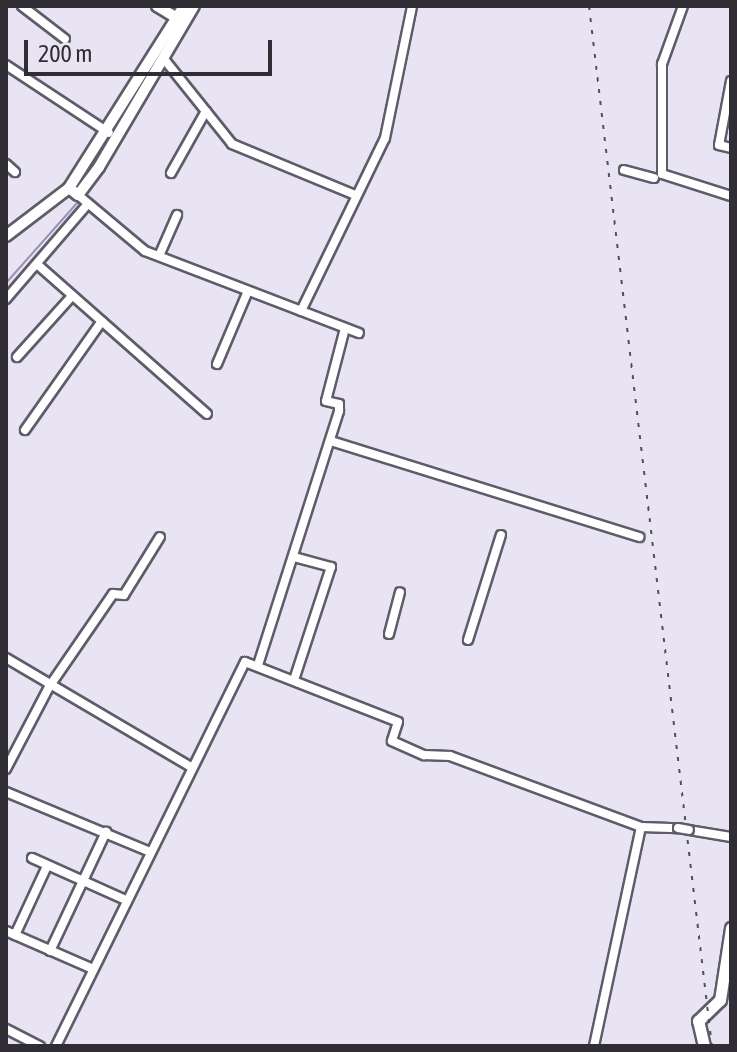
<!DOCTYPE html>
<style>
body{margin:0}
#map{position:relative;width:737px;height:1052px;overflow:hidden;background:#e8e4f4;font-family:"Asap Condensed",sans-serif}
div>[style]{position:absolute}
.stream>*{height:2px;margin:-1px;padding:0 1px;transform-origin:1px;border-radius:1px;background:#9c90b8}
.roads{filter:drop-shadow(2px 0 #5f5c69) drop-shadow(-2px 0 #5f5c69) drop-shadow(0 2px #5f5c69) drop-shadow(0 -2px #5f5c69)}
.minor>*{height:8px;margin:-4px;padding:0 4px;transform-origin:4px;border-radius:4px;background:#fff}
.tertiary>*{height:10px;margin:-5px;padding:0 5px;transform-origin:5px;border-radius:5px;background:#fff}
.secondary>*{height:11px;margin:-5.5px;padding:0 5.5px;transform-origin:5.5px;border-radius:5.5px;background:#fff}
.rail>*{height:2px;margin-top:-1px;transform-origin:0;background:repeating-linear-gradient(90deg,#514f57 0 4px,transparent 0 12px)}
.bridges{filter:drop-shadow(2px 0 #5f5c69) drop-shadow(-2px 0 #5f5c69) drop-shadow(0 2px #5f5c69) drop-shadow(0 -2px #5f5c69)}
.minor-bridge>*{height:8px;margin:-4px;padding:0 4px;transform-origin:4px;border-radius:4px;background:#fff}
span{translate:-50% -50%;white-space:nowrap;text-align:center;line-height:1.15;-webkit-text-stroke:6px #e8e4f4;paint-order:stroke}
.frame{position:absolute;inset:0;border:8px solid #302e34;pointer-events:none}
.scale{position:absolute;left:24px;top:40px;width:248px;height:36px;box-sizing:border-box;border:4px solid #302e34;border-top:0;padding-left:10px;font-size:24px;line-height:28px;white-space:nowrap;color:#302e34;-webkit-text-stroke:6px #e8e4f4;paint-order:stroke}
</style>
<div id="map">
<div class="stream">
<i style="left:6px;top:283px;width:108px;rotate:-48.4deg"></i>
</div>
<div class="roads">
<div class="minor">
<i style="left:22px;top:6px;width:54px;rotate:37.5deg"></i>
<i style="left:683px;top:6px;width:62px;rotate:109.9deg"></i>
<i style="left:662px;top:64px;width:110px;rotate:90deg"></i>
<i style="left:662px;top:174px;width:72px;rotate:17.7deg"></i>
<i style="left:164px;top:59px;width:109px;rotate:51.3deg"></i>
<i style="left:232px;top:144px;width:133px;rotate:22.5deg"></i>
<i style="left:6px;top:65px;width:123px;rotate:33.4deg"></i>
<i style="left:731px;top:81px;width:65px;rotate:100.6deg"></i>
<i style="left:719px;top:145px;width:12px;rotate:14deg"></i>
<i style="left:6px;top:164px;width:12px;rotate:42deg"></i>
<i style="left:624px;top:170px;width:31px;rotate:15deg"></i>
<i style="left:171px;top:173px;width:71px;rotate:-60.6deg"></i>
<i style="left:78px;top:195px;width:87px;rotate:39.9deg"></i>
<i style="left:145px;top:251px;width:229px;rotate:21deg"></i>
<i style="left:159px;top:256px;width:45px;rotate:-66.3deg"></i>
<i style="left:38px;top:265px;width:225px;rotate:41.4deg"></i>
<i style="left:6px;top:299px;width:123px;rotate:-49.3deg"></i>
<i style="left:301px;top:311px;width:192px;rotate:-64.1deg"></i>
<i style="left:385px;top:138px;width:135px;rotate:-78.4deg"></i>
<i style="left:17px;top:357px;width:82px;rotate:-48deg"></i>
<i style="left:217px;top:364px;width:79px;rotate:-67deg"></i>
<i style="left:25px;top:430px;width:133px;rotate:-54.8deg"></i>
<i style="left:331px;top:441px;width:323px;rotate:17.3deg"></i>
<i style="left:389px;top:634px;width:43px;rotate:-75.3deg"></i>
<i style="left:468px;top:640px;width:110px;rotate:-72.6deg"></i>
<i style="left:6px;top:658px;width:215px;rotate:30.5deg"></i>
<i style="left:258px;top:665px;width:267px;rotate:-72.3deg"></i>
<i style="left:339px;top:411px;width:7px;rotate:-90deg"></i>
<i style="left:339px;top:404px;width:13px;rotate:-167deg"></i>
<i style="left:326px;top:401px;width:75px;rotate:-75.4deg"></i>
<i style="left:294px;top:680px;width:119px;rotate:-71.9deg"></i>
<i style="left:331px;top:567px;width:34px;rotate:-165deg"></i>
<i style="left:6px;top:769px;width:93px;rotate:-62.3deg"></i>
<i style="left:49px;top:687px;width:113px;rotate:-55.5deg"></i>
<i style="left:113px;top:594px;width:11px;rotate:5deg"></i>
<i style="left:124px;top:595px;width:68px;rotate:-58.2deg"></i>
<i style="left:6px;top:792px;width:154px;rotate:22.6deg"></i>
<i style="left:689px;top:830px;width:43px;rotate:9.5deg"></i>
<i style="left:32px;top:858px;width:103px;rotate:24.1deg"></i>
<i style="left:6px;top:931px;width:95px;rotate:23.6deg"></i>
<i style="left:15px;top:935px;width:76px;rotate:-65.1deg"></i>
<i style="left:50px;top:951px;width:132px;rotate:-64.8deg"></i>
<i style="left:6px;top:1029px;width:38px;rotate:27deg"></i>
<i style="left:56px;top:1046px;width:428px;rotate:-63.8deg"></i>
<i style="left:245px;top:662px;width:164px;rotate:21.4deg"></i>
<i style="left:398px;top:722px;width:20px;rotate:108deg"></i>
<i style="left:392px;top:741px;width:35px;rotate:24deg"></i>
<i style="left:424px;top:755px;width:26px;rotate:2deg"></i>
<i style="left:450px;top:756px;width:204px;rotate:20.4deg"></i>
<i style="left:641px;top:827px;width:37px;rotate:2deg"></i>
<i style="left:594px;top:1046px;width:224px;rotate:-77.9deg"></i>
</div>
<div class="tertiary">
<i style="left:157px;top:6px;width:23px;rotate:31deg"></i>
<i style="left:69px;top:188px;width:11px;rotate:38deg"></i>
<i style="left:78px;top:195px;width:35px;rotate:-53deg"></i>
<i style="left:99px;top:167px;width:187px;rotate:-59.5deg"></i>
<i style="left:6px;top:236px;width:79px;rotate:-37.3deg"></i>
<i style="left:69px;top:188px;width:215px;rotate:-57.7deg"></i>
</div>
<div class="secondary">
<i style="left:704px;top:1046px;width:26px;rotate:-103deg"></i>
<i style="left:698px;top:1021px;width:30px;rotate:-44deg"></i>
<i style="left:720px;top:1000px;width:73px;rotate:-81.3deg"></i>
</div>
</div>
<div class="rail">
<i style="left:589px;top:6px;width:1047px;rotate:83.26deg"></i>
</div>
<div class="bridges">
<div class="minor-bridge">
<i style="left:678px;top:828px;width:11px;rotate:10deg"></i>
</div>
</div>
<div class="frame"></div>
<div class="scale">200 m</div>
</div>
